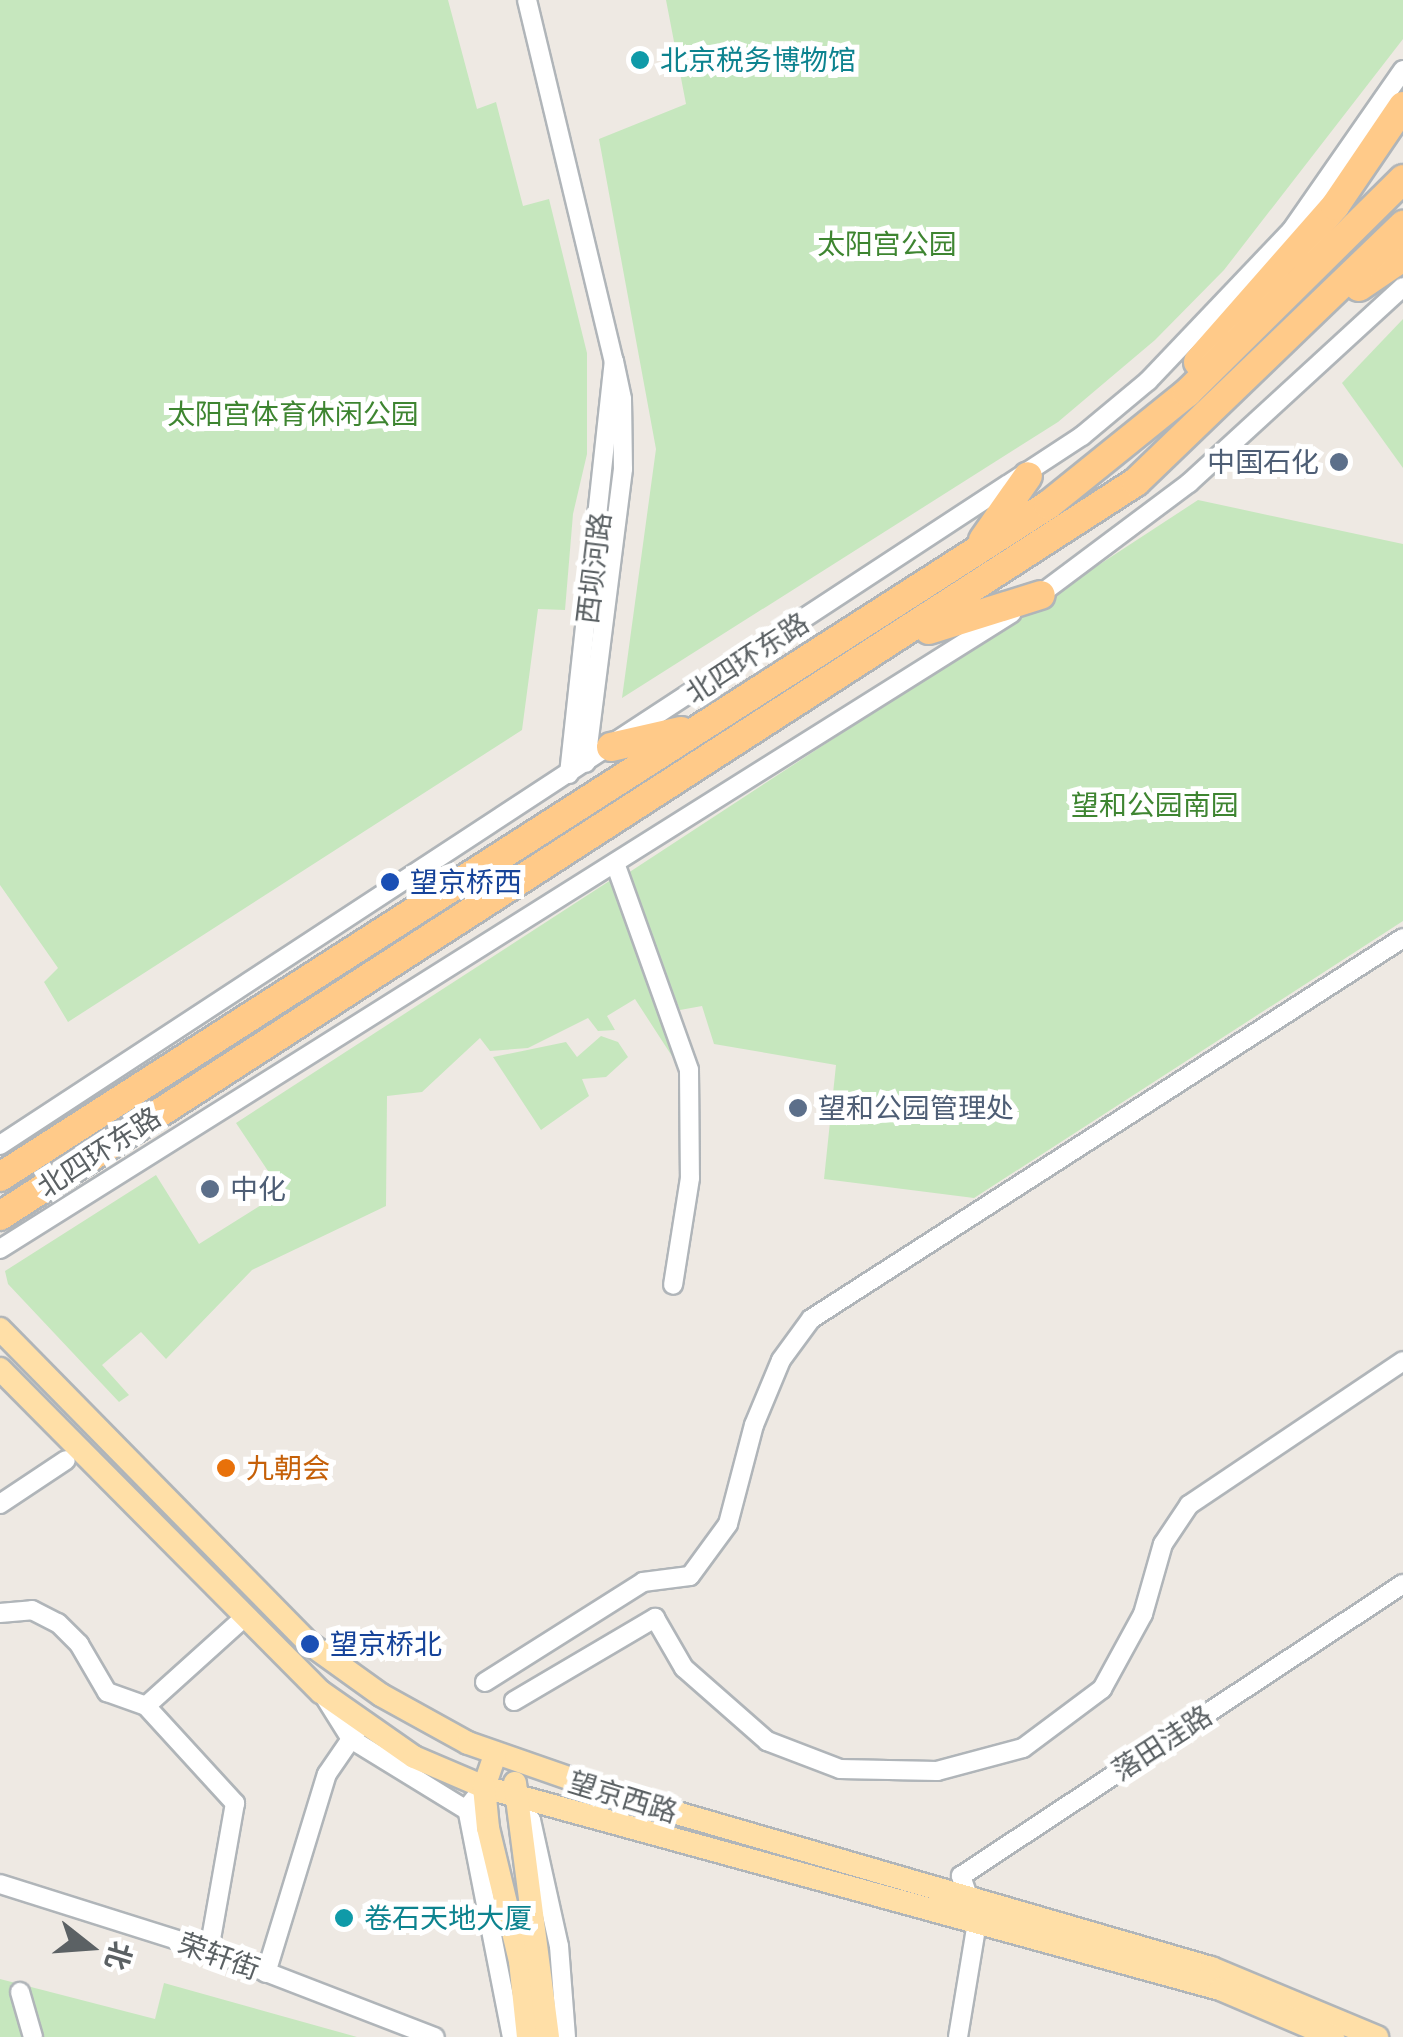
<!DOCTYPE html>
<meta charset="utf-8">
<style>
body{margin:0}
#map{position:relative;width:1403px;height:2037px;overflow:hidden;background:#eee9e3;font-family:"IBM Plex Sans","Noto Sans SC",sans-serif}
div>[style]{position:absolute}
.green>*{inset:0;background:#c6e7be}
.roads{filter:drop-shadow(2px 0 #b0b5b9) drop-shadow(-2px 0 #b0b5b9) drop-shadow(0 2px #b0b5b9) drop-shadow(0 -2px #b0b5b9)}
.minor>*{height:18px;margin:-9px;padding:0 9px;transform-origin:9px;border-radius:9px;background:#fff}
.major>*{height:22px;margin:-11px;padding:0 11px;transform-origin:11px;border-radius:11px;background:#ffdfa7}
.highway>*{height:28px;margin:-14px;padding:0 14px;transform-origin:14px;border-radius:14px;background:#ffca89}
.dots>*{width:28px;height:28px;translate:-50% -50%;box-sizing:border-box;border:5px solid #fff;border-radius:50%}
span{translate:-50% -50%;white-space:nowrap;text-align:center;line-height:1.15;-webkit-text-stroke:10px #fff;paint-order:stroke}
.culture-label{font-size:28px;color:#0d838f}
.left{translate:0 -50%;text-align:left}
.park-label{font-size:28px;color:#3e8531}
.service-label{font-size:28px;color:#4e5e75}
.right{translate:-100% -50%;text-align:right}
.street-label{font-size:28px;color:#5b6164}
.transit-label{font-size:28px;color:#164399}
.food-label{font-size:28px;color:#c56008}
.north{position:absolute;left:40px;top:1897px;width:100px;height:100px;-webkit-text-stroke:8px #fff;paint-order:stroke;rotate:107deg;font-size:28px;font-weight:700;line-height:40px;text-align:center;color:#5b6164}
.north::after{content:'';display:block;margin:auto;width:35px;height:45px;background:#5b6164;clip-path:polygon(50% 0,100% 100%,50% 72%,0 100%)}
</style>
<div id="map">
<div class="green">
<i style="clip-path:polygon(0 0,448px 0,477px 109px,496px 102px,523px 206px,549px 199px,587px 353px,587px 454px,573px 514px,565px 610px,538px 609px,522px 730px,68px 1022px,44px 982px,58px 968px,0 885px)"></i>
<i style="clip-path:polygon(666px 0,1403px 0,1403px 39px,1224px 270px,1155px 340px,1058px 422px,622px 698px,656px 449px,599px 139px,686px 104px)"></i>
<i style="clip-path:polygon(1403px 319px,1403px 468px,1342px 383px)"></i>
<i style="clip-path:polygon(1198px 500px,1403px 544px,1403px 921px,974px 1198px,824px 1179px,836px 1065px,714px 1044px,702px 1006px,680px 1010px,625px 875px)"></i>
<i style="clip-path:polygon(614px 878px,681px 1070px,635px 999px,607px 1016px,615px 1030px,598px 1031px,588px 1018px,528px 1048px,490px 1051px,480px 1038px,422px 1092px,387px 1096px,386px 1206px,252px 1270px,166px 1359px,141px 1332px,102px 1365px,129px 1395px,119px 1402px,8px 1284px,5px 1271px,156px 1175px,199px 1244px,282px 1192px,236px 1123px)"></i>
<i style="clip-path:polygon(601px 1036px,618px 1042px,628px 1057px,606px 1077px,582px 1079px,589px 1096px,541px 1130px,493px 1057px,566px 1042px,577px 1057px)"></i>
<i style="clip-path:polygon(0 1979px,155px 2019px,164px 1983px,357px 2037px,0 2037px)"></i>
</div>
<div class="roads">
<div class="minor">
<i style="left:527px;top:0;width:371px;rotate:76.5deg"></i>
<i style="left:1034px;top:599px;width:194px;rotate:-36.8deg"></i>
<i style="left:1189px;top:483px;width:290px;rotate:-42.5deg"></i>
<i style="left:569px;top:774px;width:415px;rotate:-83.8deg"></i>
<i style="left:614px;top:361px;width:39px;rotate:78deg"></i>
<i style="left:622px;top:399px;width:70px;rotate:89.2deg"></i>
<i style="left:623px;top:469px;width:296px;rotate:97.2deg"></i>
<i style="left:615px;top:863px;width:220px;rotate:70.3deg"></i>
<i style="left:689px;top:1070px;width:108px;rotate:89.5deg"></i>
<i style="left:690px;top:1178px;width:108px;rotate:99deg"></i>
<i style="left:0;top:1145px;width:1294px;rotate:-33.24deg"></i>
<i style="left:1082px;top:436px;width:86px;rotate:-39.8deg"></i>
<i style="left:1148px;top:381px;width:207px;rotate:-46.4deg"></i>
<i style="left:1291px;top:231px;width:196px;rotate:-55.2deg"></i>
<i style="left:0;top:1249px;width:1195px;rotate:-32.15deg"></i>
<i style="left:0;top:1504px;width:79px;rotate:-33.7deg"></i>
<i style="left:0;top:1613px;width:32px;rotate:-5deg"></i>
<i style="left:32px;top:1610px;width:29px;rotate:27deg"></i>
<i style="left:58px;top:1623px;width:30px;rotate:45deg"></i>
<i style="left:79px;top:1644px;width:56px;rotate:59.7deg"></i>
<i style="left:107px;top:1692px;width:41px;rotate:19.7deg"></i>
<i style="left:146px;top:1706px;width:132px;rotate:47.5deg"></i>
<i style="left:235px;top:1803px;width:149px;rotate:100deg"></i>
<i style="left:485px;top:1682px;width:187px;rotate:-32.3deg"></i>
<i style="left:643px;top:1582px;width:47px;rotate:-7.3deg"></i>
<i style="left:690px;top:1576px;width:64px;rotate:-53.8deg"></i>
<i style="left:728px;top:1524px;width:102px;rotate:-75.3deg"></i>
<i style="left:754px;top:1425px;width:70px;rotate:-67.4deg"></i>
<i style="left:781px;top:1360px;width:51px;rotate:-53.8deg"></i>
<i style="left:811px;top:1319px;width:704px;rotate:-32.76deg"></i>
<i style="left:324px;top:1696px;width:51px;rotate:57.9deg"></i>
<i style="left:351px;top:1739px;width:143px;rotate:31.6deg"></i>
<i style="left:514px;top:1701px;width:164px;rotate:-30.5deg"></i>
<i style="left:655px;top:1618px;width:58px;rotate:59.9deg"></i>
<i style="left:684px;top:1668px;width:111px;rotate:41.3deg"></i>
<i style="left:767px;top:1741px;width:78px;rotate:21deg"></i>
<i style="left:840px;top:1769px;width:97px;rotate:1.2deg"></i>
<i style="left:937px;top:1771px;width:89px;rotate:-15deg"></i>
<i style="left:1023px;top:1748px;width:99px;rotate:-36.8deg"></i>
<i style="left:1102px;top:1689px;width:85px;rotate:-61.3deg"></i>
<i style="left:1143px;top:1614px;width:73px;rotate:-74.1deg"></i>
<i style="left:1163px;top:1544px;width:47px;rotate:-56.3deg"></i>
<i style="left:1189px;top:1505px;width:258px;rotate:-33.9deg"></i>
<i style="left:146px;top:1706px;width:135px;rotate:-42deg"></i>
<i style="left:484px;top:1787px;width:27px;rotate:129deg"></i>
<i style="left:467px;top:1808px;width:233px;rotate:78.9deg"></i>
<i style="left:517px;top:1801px;width:24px;rotate:54deg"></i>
<i style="left:531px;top:1820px;width:129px;rotate:77.5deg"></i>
<i style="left:559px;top:1946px;width:91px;rotate:85.6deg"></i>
<i style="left:0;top:1884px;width:219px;rotate:17.5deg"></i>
<i style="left:209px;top:1950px;width:242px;rotate:21.1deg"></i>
<i style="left:266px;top:1973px;width:208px;rotate:-73deg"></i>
<i style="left:327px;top:1774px;width:62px;rotate:-55.5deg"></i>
<i style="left:20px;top:1992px;width:47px;rotate:73.9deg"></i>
<i style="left:958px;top:2037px;width:117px;rotate:-80.6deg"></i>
<i style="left:977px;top:1922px;width:49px;rotate:-109.2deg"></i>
<i style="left:961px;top:1876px;width:530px;rotate:-33.45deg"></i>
</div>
<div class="major">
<i style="left:0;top:1329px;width:442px;rotate:45.5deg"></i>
<i style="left:310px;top:1644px;width:87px;rotate:35.7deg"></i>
<i style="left:381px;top:1695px;width:99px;rotate:28.9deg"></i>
<i style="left:468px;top:1743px;width:174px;rotate:19.2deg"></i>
<i style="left:632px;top:1800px;width:603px;rotate:16.18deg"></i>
<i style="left:1211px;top:1968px;width:180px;rotate:22.6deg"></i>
<i style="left:0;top:1369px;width:455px;rotate:45.2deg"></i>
<i style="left:321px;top:1692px;width:113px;rotate:35deg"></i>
<i style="left:414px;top:1757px;width:76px;rotate:23.2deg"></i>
<i style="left:484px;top:1787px;width:763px;rotate:15.35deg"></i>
<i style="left:1220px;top:1989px;width:123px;rotate:23deg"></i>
<i style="left:495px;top:1755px;width:34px;rotate:109deg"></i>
<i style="left:484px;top:1787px;width:41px;rotate:84.4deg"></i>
<i style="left:488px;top:1828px;width:137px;rotate:76.5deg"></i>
<i style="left:520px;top:1961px;width:76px;rotate:84deg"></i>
<i style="left:515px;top:1783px;width:256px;rotate:82.6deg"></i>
</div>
<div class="highway">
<i style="left:1359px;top:287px;width:53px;rotate:-34.3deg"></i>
<i style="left:1198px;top:362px;width:208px;rotate:-48.7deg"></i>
<i style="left:1335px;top:206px;width:121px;rotate:-55.8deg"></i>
<i style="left:983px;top:540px;width:78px;rotate:-54.9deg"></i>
<i style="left:929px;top:630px;width:117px;rotate:-17.4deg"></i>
<i style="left:611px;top:747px;width:72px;rotate:-12.9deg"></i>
<i style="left:0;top:1177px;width:1245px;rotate:-32.67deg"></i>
<i style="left:1048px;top:505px;width:179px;rotate:-38.9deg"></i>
<i style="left:1187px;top:393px;width:304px;rotate:-44.7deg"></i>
<i style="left:0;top:1216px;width:1352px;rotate:-32.87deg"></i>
<i style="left:1136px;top:482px;width:371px;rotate:-43.9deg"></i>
</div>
</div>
<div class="dots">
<i style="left:640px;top:60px;background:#0f9aa8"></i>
<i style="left:1339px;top:462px;background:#5c6f8a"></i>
<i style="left:390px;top:882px;background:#1a4fb4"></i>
<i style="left:798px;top:1108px;background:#5c6f8a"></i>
<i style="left:210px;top:1189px;background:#5c6f8a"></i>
<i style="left:226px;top:1468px;background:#e8710a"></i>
<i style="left:310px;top:1644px;background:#1a4fb4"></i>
<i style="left:344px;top:1918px;background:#0f9aa8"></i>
</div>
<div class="culture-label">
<span class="left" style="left:660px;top:60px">北京税务博物馆</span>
<span class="left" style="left:364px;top:1918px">卷石天地大厦</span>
</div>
<div class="park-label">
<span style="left:887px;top:244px">太阳宫公园</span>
<span style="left:293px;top:414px">太阳宫体育休闲公园</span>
<span style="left:1155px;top:805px">望和公园南园</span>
</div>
<div class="service-label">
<span class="right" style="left:1319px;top:462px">中国石化</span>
<span class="left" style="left:818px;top:1108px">望和公园管理处</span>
<span class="left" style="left:230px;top:1189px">中化</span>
</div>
<div class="street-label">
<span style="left:594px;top:568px;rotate:-83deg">西坝河路</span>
<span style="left:747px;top:658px;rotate:-33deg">北四环东路</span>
<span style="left:99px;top:1152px;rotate:-33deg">北四环东路</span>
<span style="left:1162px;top:1743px;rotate:-33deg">落田洼路</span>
<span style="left:623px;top:1797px;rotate:17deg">望京西路</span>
<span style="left:219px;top:1956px;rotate:20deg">荣轩街</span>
</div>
<div class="transit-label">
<span class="left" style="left:410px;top:882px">望京桥西</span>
<span class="left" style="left:330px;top:1644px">望京桥北</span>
</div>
<div class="food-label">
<span class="left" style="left:246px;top:1468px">九朝会</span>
</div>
<div class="north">北</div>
</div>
